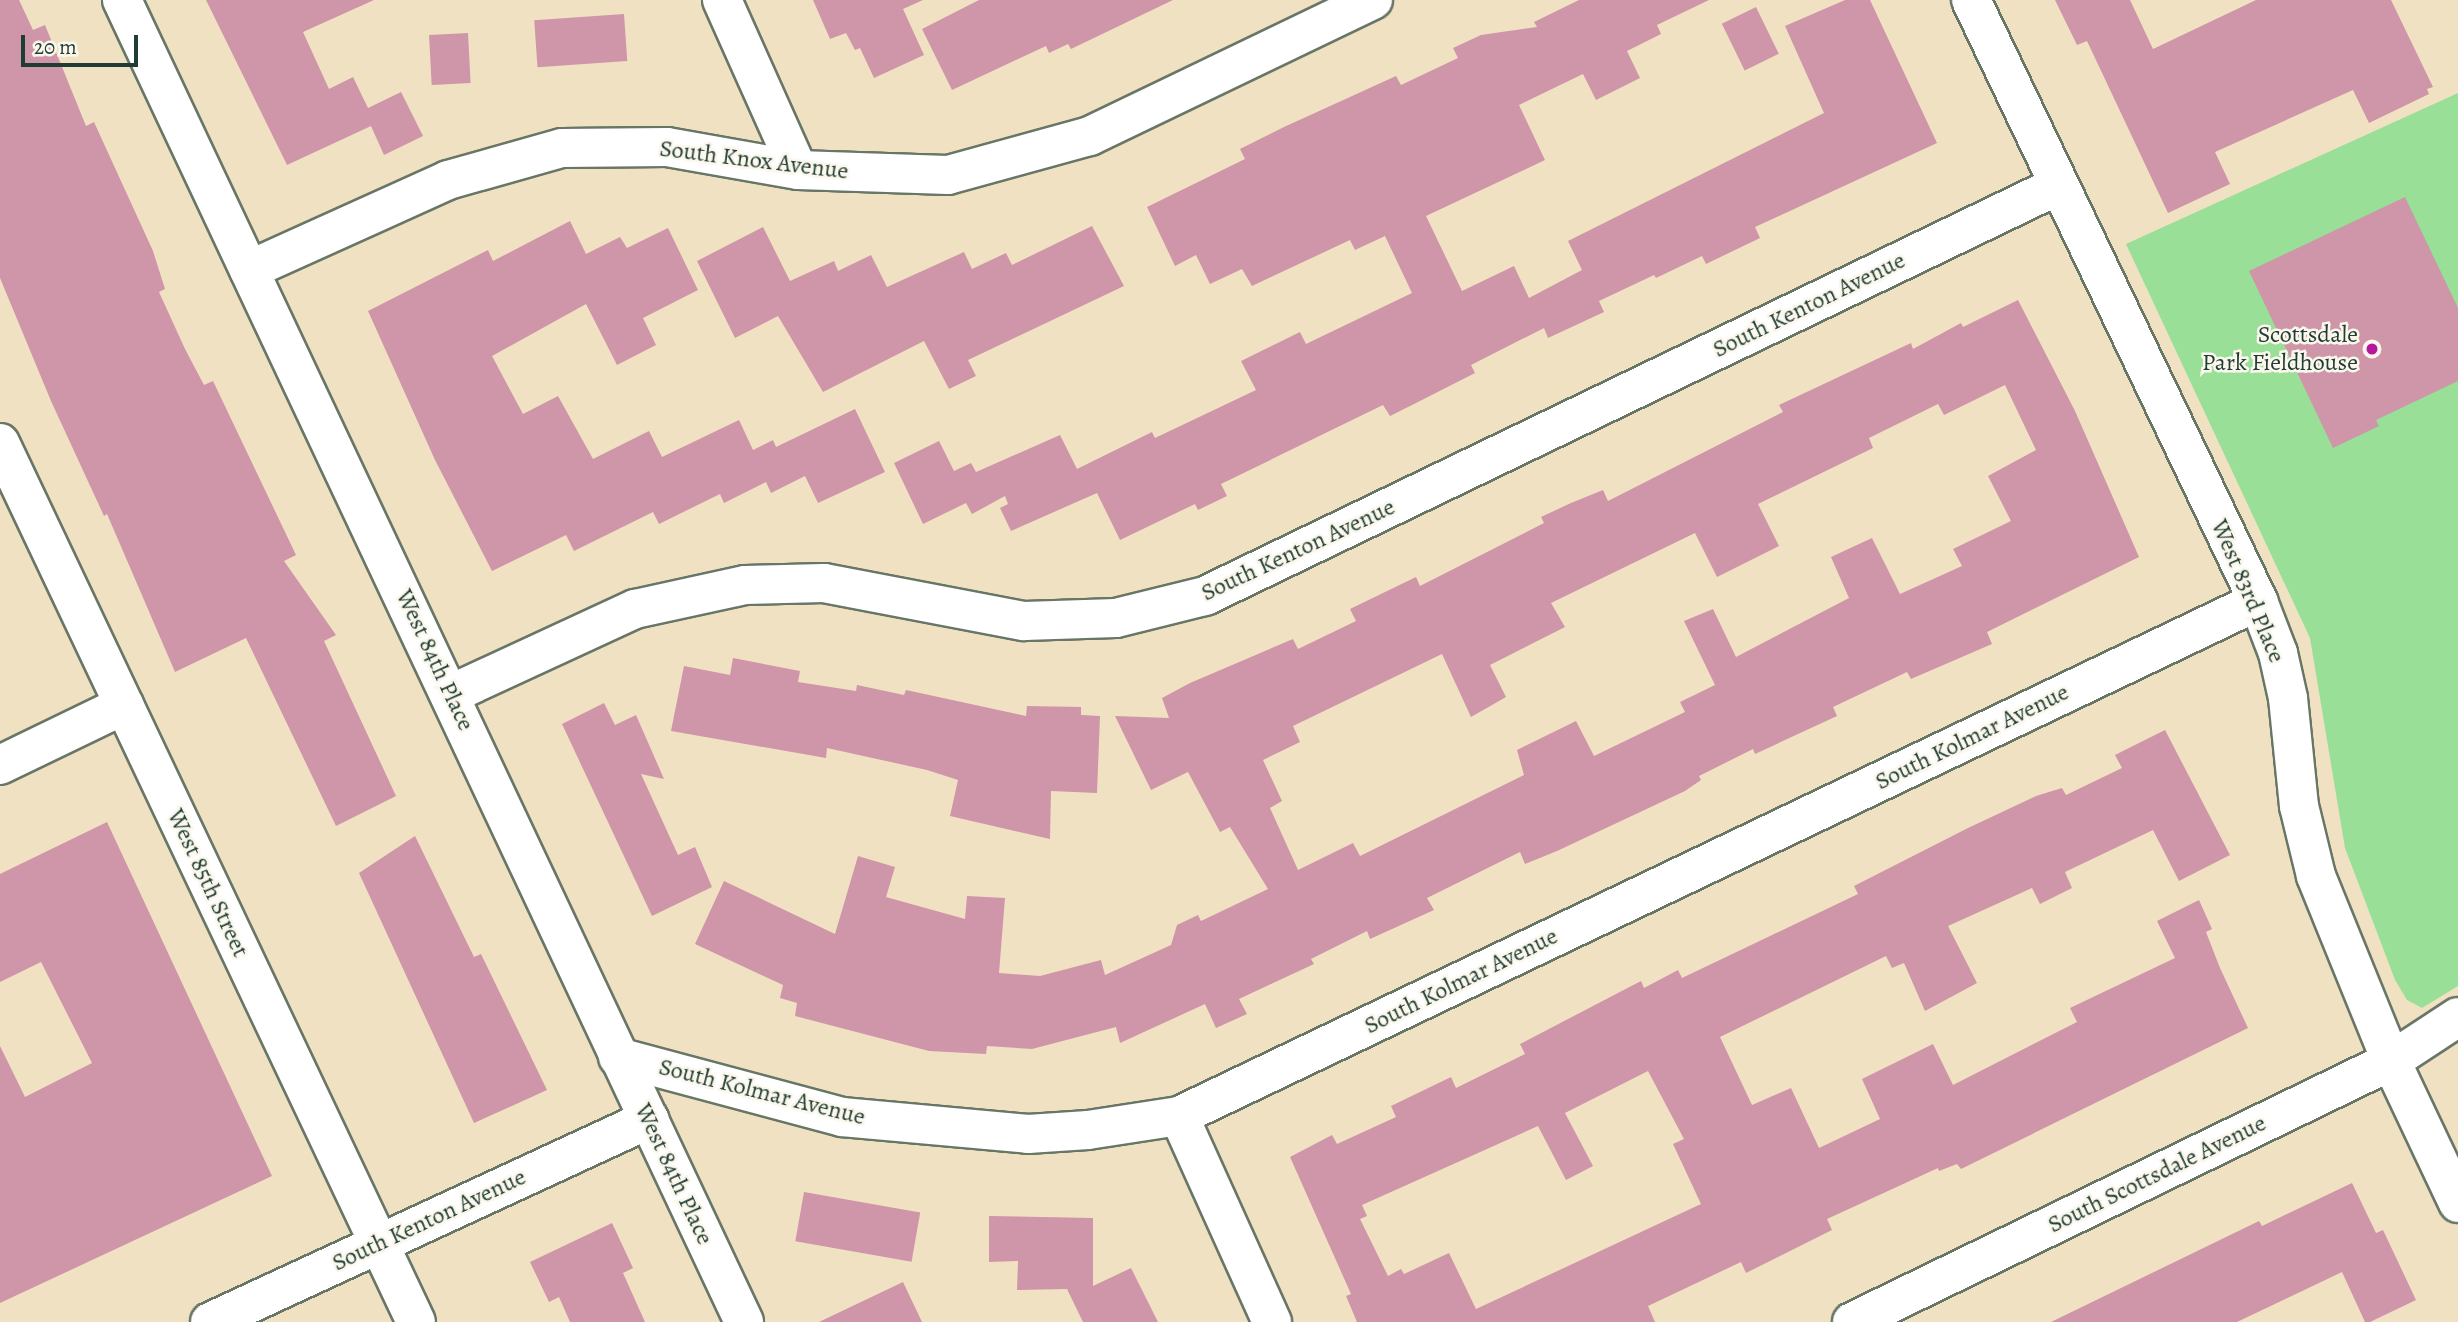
<!DOCTYPE html>
<style>
body{margin:0}
#map{position:relative;width:2458px;height:1322px;overflow:hidden;background:#f1e1c3;font-family:Alegreya,serif}
div>[style]{position:absolute}
.green>*{inset:0;background:#99df97}
.building>*{inset:0;background:#cf95a8;transform-origin:0 0}
.roads{filter:drop-shadow(2px 0 #687666) drop-shadow(-2px 0 #687666) drop-shadow(0 2px #687666) drop-shadow(0 -2px #687666)}
.street>*{height:38px;margin:-19px;padding:0 19px;transform-origin:19px;border-radius:19px;background:#fff}
.dots>*{width:19px;height:19px;translate:-50% -50%;box-sizing:border-box;border:4px solid #fbf7ec;border-radius:50%}
span{translate:-50% -50%;white-space:nowrap;text-align:center;line-height:1.15;-webkit-text-stroke:5px #fbf7ec;paint-order:stroke}
.street-label{font-size:24px;color:#1f3d34}
.poi-label{font-size:24px;color:#1f3d34}
.right{translate:-100% -50%;text-align:right}
.scale{position:absolute;left:21px;top:35px;width:117px;height:32px;box-sizing:border-box;border:4px solid #1f3d34;border-top:0;padding-left:9px;font-size:21px;line-height:24px;white-space:nowrap;color:#1f3d34;-webkit-text-stroke:5px #fbf7ec;paint-order:stroke}
</style>
<div id="map">
<div class="green">
<i style="clip-path:polygon(2458px 93px,2458px 986px,2422px 1008px,2407px 1000px,2395px 980px,2345px 848px,2310px 638px,2126px 244px)"></i>
</div>
<div class="building">
<i style="clip-path:polygon(0 0,19px 0,33px 30px,45px 25px,86px 126px,94px 122px,153px 251px,165px 289px,159px 292px,185px 349px,204px 385px,213px 381px,296px 555px,284px 561px,336px 635px,324px 641px,396px 796px,336px 826px,246px 638px,175px 672px,107px 514px,104px 516px,51px 401px,0 278px)"></i>
<i style="clip-path:polygon(206px 0,374px 0,303px 32px,329px 89px,353px 77px,368px 108px,401px 92px,423px 136px,384px 155px,371px 126px,287px 165px)"></i>
<i style="clip-path:polygon(813px 0,923px 0,903px 9px,924px 55px,874px 78px,860px 48px,855px 50px,846px 33px,830px 39px)"></i>
<i style="clip-path:polygon(979px 0,1173px 0,1071px 49px,1068px 44px,1049px 53px,1046px 46px,952px 90px,922px 29px)"></i>
<i style="clip-path:polygon(1579px 0,1709px 0,1657px 25px,1661px 34px,1627px 51px,1640px 78px,1596px 100px,1583px 74px,1519px 105px,1545px 160px,1426px 216px,1462px 291px,1514px 266px,1529px 298px,1582px 270px,1568px 241px,1824px 113px,1785px 26px,1845px 0,1870px 0,1937px 143px,1755px 227px,1760px 238px,1706px 264px,1702px 256px,1656px 278px,1654px 275px,1599px 301px,1604px 312px,1548px 338px,1544px 328px,1471px 365px,1475px 373px,1420px 401px,1390px 416px,1383px 405px,1221px 484px,1227px 496px,1198px 510px,1195px 504px,1120px 540px,1097px 493px,1011px 531px,1000px 508px,1008px 504px,1005px 496px,972px 514px,966px 503px,923px 524px,894px 463px,939px 441px,954px 471px,971px 463px,976px 472px,1060px 435px,1077px 469px,1152px 432px,1155px 438px,1256px 390px,1241px 361px,1300px 332px,1306px 344px,1412px 293px,1385px 236px,1355px 250px,1350px 240px,1252px 286px,1242px 269px,1210px 284px,1196px 255px,1175px 266px,1147px 207px,1245px 159px,1240px 149px,1284px 127px,1396px 76px,1401px 85px,1458px 58px,1453px 48px,1481px 35px,1537px 27px,1534px 22px)"></i>
<i style="clip-path:polygon(2055px 0,2130px 0,2153px 49px,2256px 0,2391px 0,2433px 87px,2427px 89px,2429px 94px,2369px 123px,2353px 90px,2215px 152px,2230px 184px,2168px 213px,2087px 41px,2077px 45px)"></i>
<i style="left:1756px;top:7px;width:52px;height:38px;rotate:64deg"></i>
<i style="left:624px;top:14px;width:47px;height:90px;rotate:86deg"></i>
<i style="left:468px;top:33px;width:50px;height:39px;rotate:87deg"></i>
<i style="clip-path:polygon(2405px 197px,2458px 308px,2458px 381px,2376px 420px,2379px 426px,2333px 448px,2249px 271px)"></i>
<i style="clip-path:polygon(570px 221px,586px 254px,620px 237px,627px 248px,668px 228px,698px 290px,643px 318px,656px 345px,617px 365px,586px 304px,492px 356px,523px 414px,558px 396px,593px 459px,649px 431px,662px 457px,739px 420px,753px 450px,773px 440px,776px 447px,855px 409px,885px 472px,818px 503px,805px 476px,771px 493px,766px 482px,724px 503px,720px 494px,659px 524px,653px 512px,574px 551px,566px 535px,492px 571px,435px 460px,368px 311px,488px 250px,493px 261px)"></i>
<i style="clip-path:polygon(1092px 226px,1124px 286px,968px 360px,976px 376px,949px 389px,924px 341px,823px 392px,778px 316px,735px 338px,697px 261px,763px 227px,790px 281px,834px 261px,838px 271px,871px 255px,887px 287px,964px 252px,972px 269px,1006px 253px,1012px 265px)"></i>
<i style="clip-path:polygon(evenodd,2018px 300px,2075px 411px,2139px 557px,1987px 632px,1992px 644px,1911px 679px,1907px 672px,1833px 707px,1837px 716px,1755px 754px,1753px 749px,1699px 776px,1701px 780px,1685px 791px,1557px 851px,1525px 864px,1520px 852px,1427px 898px,1434px 910px,1370px 939px,1367px 931px,1311px 959px,1314px 964px,1239px 999px,1247px 1014px,1216px 1028px,1205px 1004px,1120px 1043px,1116px 1027px,1032px 1049px,987px 1046px,986px 1054px,929px 1051px,795px 1016px,797px 1003px,780px 998px,783px 985px,695px 944px,724px 881px,835px 934px,858px 856px,895px 867px,886px 897px,965px 919px,967px 896px,1005px 898px,999px 973px,1040px 976px,1101px 960px,1105px 975px,1171px 945px,1177px 925px,1198px 915px,1201px 921px,1268px 889px,1230px 827px,1220px 832px,1188px 772px,1151px 790px,1115px 716px,1169px 718px,1162px 698px,1190px 683px,1293px 639px,1298px 649px,1356px 621px,1350px 609px,1416px 577px,1420px 586px,1544px 523px,1541px 517px,1571px 503px,1603px 490px,1608px 501px,1783px 412px,1779px 405px,1911px 343px,1913px 349px,1961px 323px,1963px 327px,2018px 300px,2005px 385px,2036px 450px,1988px 476px,2011px 521px,1953px 549px,1962px 566px,1900px 594px,1872px 538px,1831px 557px,1849px 598px,1736px 657px,1713px 609px,1684px 621px,1715px 685px,1680px 702px,1685px 712px,1594px 756px,1576px 721px,1517px 750px,1524px 775px,1360px 856px,1353px 843px,1298px 870px,1270px 808px,1282px 801px,1263px 760px,1300px 742px,1293px 726px,1442px 654px,1471px 717px,1506px 697px,1490px 665px,1565px 627px,1551px 603px,1695px 533px,1717px 577px,1779px 546px,1758px 504px,1873px 448px,1869px 438px,1938px 404px,1944px 415px,2005px 385px)"></i>
<i style="clip-path:polygon(733px 658px,800px 671px,798px 682px,856px 691px,857px 685px,904px 695px,906px 690px,1026px 716px,1027px 706px,1081px 707px,1081px 715px,1100px 716px,1097px 793px,1051px 791px,1050px 839px,950px 816px,958px 780px,927px 770px,827px 748px,826px 758px,671px 731px,684px 666px,730px 675px)"></i>
<i style="clip-path:polygon(604px 703px,615px 725px,636px 715px,664px 779px,641px 774px,678px 855px,695px 847px,712px 887px,652px 916px,562px 724px)"></i>
<i style="clip-path:polygon(evenodd,2165px 730px,2230px 855px,2179px 881px,2153px 830px,2065px 872px,2072px 888px,2040px 904px,2032px 888px,1948px 926px,1977px 983px,1925px 1011px,1904px 963px,1892px 968px,1886px 956px,1720px 1037px,1752px 1105px,1791px 1088px,1819px 1148px,1880px 1119px,1862px 1079px,1933px 1044px,1953px 1085px,2077px 1022px,2070px 1008px,2175px 958px,2157px 921px,2199px 900px,2212px 929px,2206px 932px,2220px 968px,2248px 1028px,1961px 1169px,1957px 1164px,1939px 1171px,1938px 1168px,1827px 1219px,1832px 1230px,1746px 1273px,1741px 1262px,1648px 1306px,1655px 1322px,1357px 1322px,1346px 1296px,1351px 1294px,1290px 1157px,1332px 1135px,1337px 1144px,1396px 1117px,1391px 1106px,1451px 1077px,1456px 1088px,1525px 1054px,1520px 1044px,1641px 981px,1644px 988px,1678px 970px,1682px 978px,1858px 894px,1854px 886px,1968px 828px,2036px 796px,2062px 788px,2066px 795px,2122px 768px,2115px 755px,2165px 730px,1648px 1071px,1684px 1139px,1673px 1144px,1701px 1204px,1476px 1309px,1449px 1253px,1404px 1274px,1401px 1269px,1388px 1276px,1360px 1219px,1367px 1216px,1362px 1205px,1538px 1126px,1566px 1180px,1593px 1166px,1565px 1113px,1648px 1071px)"></i>
<i style="clip-path:polygon(107px 822px,272px 1176px,0 1303px,0 1046px,25px 1097px,92px 1063px,41px 962px,0 982px,0 874px)"></i>
<i style="clip-path:polygon(415px 836px,474px 957px,481px 954px,547px 1090px,474px 1123px,359px 873px)"></i>
<i style="clip-path:polygon(2352px 1183px,2376px 1233px,2383px 1230px,2416px 1300px,2370px 1322px,2365px 1322px,2342px 1272px,2237px 1322px,2051px 1322px,2259px 1221px,2262px 1226px)"></i>
<i style="left:804px;top:1192px;width:118px;height:50px;rotate:10deg"></i>
<i style="clip-path:polygon(989px 1216px,1093px 1218px,1093px 1286px,1131px 1268px,1158px 1322px,1083px 1322px,1067px 1289px,1017px 1290px,1018px 1261px,989px 1262px)"></i>
<i style="clip-path:polygon(612px 1223px,633px 1268px,623px 1273px,645px 1322px,570px 1322px,559px 1297px,549px 1302px,530px 1262px)"></i>
<i style="clip-path:polygon(903px 1282px,922px 1322px,819px 1322px)"></i>
</div>
<div class="roads">
<div class="street">
<i style="left:122px;top:0;width:1461px;rotate:64.8deg"></i>
<i style="left:722px;top:0;width:186px;rotate:65.9deg"></i>
<i style="left:1971px;top:0;width:666px;rotate:64.47deg"></i>
<i style="left:2258px;top:601px;width:56px;rotate:69deg"></i>
<i style="left:2278px;top:653px;width:46px;rotate:77.5deg"></i>
<i style="left:2288px;top:698px;width:109px;rotate:84.2deg"></i>
<i style="left:2299px;top:806px;width:72px;rotate:76.3deg"></i>
<i style="left:2316px;top:876px;width:200px;rotate:67.9deg"></i>
<i style="left:2391px;top:1061px;width:157px;rotate:64.7deg"></i>
<i style="left:249px;top:270px;width:218px;rotate:-24.3deg"></i>
<i style="left:448px;top:180px;width:118px;rotate:-15.7deg"></i>
<i style="left:562px;top:148px;width:105px;rotate:-0.5deg"></i>
<i style="left:667px;top:147px;width:133px;rotate:10deg"></i>
<i style="left:798px;top:170px;width:150px;rotate:1.9deg"></i>
<i style="left:948px;top:175px;width:147px;rotate:-15.4deg"></i>
<i style="left:1090px;top:136px;width:314px;rotate:-25.7deg"></i>
<i style="left:0;top:443px;width:972px;rotate:64.67deg"></i>
<i style="left:451px;top:694px;width:203px;rotate:-24.8deg"></i>
<i style="left:635px;top:609px;width:113px;rotate:-12.3deg"></i>
<i style="left:745px;top:585px;width:79px;rotate:-1.5deg"></i>
<i style="left:824px;top:583px;width:204px;rotate:10.8deg"></i>
<i style="left:1024px;top:621px;width:92px;rotate:-1.9deg"></i>
<i style="left:1116px;top:618px;width:92px;rotate:-13.9deg"></i>
<i style="left:1205px;top:596px;width:948px;rotate:-25.7deg"></i>
<i style="left:0;top:765px;width:138px;rotate:-25.8deg"></i>
<i style="left:618px;top:1057px;width:232px;rotate:15deg"></i>
<i style="left:842px;top:1117px;width:187px;rotate:5.2deg"></i>
<i style="left:1028px;top:1134px;width:60px;rotate:-3.8deg"></i>
<i style="left:1088px;top:1130px;width:92px;rotate:-8.7deg"></i>
<i style="left:1179px;top:1116px;width:1196px;rotate:-25.51deg"></i>
<i style="left:1179px;top:1116px;width:226px;rotate:65.7deg"></i>
<i style="left:210px;top:1322px;width:484px;rotate:-24.8deg"></i>
<i style="left:1852px;top:1322px;width:599px;rotate:-25.84deg"></i>
<i style="left:2391px;top:1061px;width:80px;rotate:-33.3deg"></i>
</div>
</div>
<div class="dots">
<i style="left:2372px;top:349px;background:#b5179e"></i>
</div>
<div class="street-label">
<span style="left:754px;top:160px;rotate:7deg">South Knox Avenue</span>
<span style="left:1809px;top:305px;rotate:-26deg">South Kenton Avenue</span>
<span style="left:1298px;top:550px;rotate:-25deg">South Kenton Avenue</span>
<span style="left:2248px;top:591px;rotate:67deg">West 83rd Place</span>
<span style="left:435px;top:660px;rotate:65deg">West 84th Place</span>
<span style="left:1972px;top:737px;rotate:-26deg">South Kolmar Avenue</span>
<span style="left:208px;top:883px;rotate:65deg">West 85th Street</span>
<span style="left:1461px;top:981px;rotate:-26deg">South Kolmar Avenue</span>
<span style="left:762px;top:1092px;rotate:14deg">South Kolmar Avenue</span>
<span style="left:674px;top:1174px;rotate:65deg">West 84th Place</span>
<span style="left:2157px;top:1174px;rotate:-26deg">South Scottsdale Avenue</span>
<span style="left:429px;top:1220px;rotate:-25deg">South Kenton Avenue</span>
</div>
<div class="poi-label">
<span class="right" style="left:2358px;top:349px">Scottsdale<br>Park Fieldhouse</span>
</div>
<div class="scale">20 m</div>
</div>
